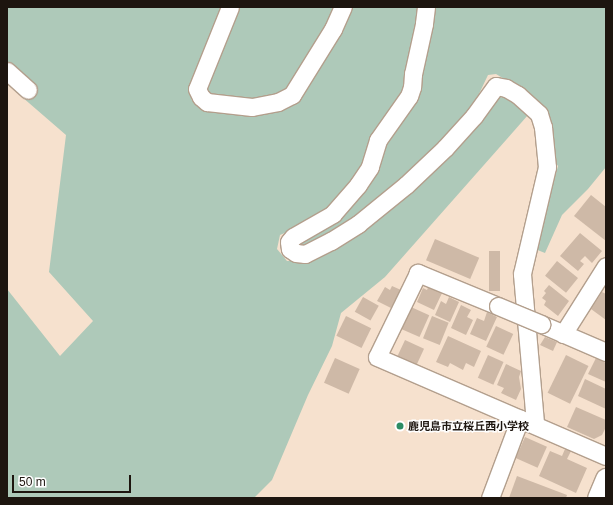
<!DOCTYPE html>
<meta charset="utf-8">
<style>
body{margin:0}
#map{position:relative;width:613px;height:505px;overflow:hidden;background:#f6e1ce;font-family:Helvetica,"Noto Sans JP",sans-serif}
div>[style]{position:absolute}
.green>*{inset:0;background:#aec9b9}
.building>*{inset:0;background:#ceb9a7;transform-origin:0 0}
.roads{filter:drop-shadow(1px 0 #b39f8d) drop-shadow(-1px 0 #b39f8d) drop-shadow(0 1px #b39f8d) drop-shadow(0 -1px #b39f8d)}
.minor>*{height:17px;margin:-8.5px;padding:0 8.5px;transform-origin:8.5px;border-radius:8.5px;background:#fff}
.tertiary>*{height:21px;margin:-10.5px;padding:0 10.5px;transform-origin:10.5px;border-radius:10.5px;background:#fff}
.bridges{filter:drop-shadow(1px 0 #b39f8d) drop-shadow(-1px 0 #b39f8d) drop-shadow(0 1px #b39f8d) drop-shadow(0 -1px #b39f8d)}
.minor-bridge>*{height:17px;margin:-8.5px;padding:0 8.5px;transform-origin:8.5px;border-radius:8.5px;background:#fff}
.dots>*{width:11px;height:11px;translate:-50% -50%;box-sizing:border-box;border:2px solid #fff;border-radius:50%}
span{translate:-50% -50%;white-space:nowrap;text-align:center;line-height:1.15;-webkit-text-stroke:3px #fff;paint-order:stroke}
.poi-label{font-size:11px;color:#1d150f;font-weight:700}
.left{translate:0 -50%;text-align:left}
.frame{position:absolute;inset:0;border:8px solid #1d150f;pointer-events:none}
.scale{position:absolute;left:12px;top:475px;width:119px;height:18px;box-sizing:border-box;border:2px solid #1d150f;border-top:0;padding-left:5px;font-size:12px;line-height:14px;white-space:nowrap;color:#1d150f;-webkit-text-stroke:3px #fff;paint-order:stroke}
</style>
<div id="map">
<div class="green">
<i style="clip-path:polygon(7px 7px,224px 7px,190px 88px,191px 99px,201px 108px,231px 114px,256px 114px,291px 103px,350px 7px,421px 7px,406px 91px,366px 165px,338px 203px,314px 220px,280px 235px,277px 249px,287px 261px,305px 261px,388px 209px,448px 158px,495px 96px,510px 99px,528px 115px,385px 277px,341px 313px,332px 346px,308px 395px,272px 480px,254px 498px,7px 498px,7px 289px,60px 356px,93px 321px,49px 272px,66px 135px,7px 84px)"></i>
<i style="clip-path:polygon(236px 7px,337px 7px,285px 92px,269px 99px,216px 98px,206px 92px,205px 85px)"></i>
<i style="clip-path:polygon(432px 7px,606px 7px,606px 167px,588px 189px,562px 215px,545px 253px,535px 249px,558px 166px,549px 154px,547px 116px,506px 80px,496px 74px,488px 75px,468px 117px,386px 196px,336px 233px,305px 246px,300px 243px,302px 238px,337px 219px,385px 135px,407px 111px)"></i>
</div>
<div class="building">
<i style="clip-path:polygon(591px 195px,606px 207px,606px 241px,574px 216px)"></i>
<i style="clip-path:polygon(580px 233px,602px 251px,592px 263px,585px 256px,580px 261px,584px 264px,578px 271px,560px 256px)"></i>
<i style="left:435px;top:239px;width:48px;height:23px;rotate:23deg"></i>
<i style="left:489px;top:251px;width:11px;height:40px"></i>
<i style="left:557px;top:261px;width:27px;height:19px;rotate:39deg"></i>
<i style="clip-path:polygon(429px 285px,443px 291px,434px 310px,417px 302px,423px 288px,427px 290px)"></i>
<i style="clip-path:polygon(549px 285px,569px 301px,558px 316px,544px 305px,546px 301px,542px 298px,546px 293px,544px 291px)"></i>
<i style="clip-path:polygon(392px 286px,401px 290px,391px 308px,377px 301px,385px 287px,390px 290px)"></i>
<i style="clip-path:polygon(602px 292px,606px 294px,606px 320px,591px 309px)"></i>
<i style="left:363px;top:297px;width:18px;height:17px;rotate:29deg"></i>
<i style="clip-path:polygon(449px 297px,459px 302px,450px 322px,435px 315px,441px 301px,446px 304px)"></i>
<i style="clip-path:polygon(461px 305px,471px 310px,467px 317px,473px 320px,466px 335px,451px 328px)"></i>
<i style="left:411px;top:307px;width:20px;height:24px;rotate:24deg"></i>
<i style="clip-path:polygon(487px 312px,497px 317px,486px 341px,470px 334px,477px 318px,484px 321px)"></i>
<i style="left:346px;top:316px;width:28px;height:22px;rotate:26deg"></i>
<i style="left:432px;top:316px;width:18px;height:24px;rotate:22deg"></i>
<i style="left:496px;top:326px;width:19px;height:23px;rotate:25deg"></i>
<i style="clip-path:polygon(448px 336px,481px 351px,474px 367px,466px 363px,463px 370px,450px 363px,448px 367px,436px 362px)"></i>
<i style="clip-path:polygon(545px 337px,557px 342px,553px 351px,540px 345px)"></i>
<i style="left:405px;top:340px;width:21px;height:18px;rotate:25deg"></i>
<i style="left:488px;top:355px;width:17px;height:25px;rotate:24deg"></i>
<i style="left:566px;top:355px;width:25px;height:42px;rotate:26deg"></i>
<i style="left:335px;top:358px;width:27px;height:27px;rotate:24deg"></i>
<i style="clip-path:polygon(596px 358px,606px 363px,606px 382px,588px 374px)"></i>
<i style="clip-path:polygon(506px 364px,521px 371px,519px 377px,521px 389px,516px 400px,501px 393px,504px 388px,497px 385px)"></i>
<i style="clip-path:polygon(585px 379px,606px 389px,606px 409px,578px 396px)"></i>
<i style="clip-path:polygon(576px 407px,606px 420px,606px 427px,602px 435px,594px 439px,567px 427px)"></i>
<i style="left:525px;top:437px;width:24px;height:23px;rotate:24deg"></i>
<i style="clip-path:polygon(565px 449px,571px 451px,567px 459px,587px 468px,576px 493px,539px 476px,550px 451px,562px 456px)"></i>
<i style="clip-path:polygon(517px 476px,567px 495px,566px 498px,509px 498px)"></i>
</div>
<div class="roads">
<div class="minor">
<i style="left:230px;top:7px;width:88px;rotate:111.9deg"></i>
<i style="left:197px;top:89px;width:9px;rotate:63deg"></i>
<i style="left:201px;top:97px;width:8px;rotate:40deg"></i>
<i style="left:207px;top:102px;width:45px;rotate:6.3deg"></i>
<i style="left:252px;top:107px;width:26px;rotate:-11deg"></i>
<i style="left:278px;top:102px;width:16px;rotate:-27deg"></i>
<i style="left:292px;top:95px;width:78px;rotate:-58.2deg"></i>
<i style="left:333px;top:29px;width:24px;rotate:-66deg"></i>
<i style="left:426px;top:7px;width:17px;rotate:97deg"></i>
<i style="left:424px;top:24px;width:51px;rotate:102.4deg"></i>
<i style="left:413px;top:74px;width:13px;rotate:94deg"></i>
<i style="left:412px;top:87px;width:9px;rotate:108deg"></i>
<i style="left:409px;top:96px;width:54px;rotate:125.2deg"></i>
<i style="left:378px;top:140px;width:28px;rotate:107deg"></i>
<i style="left:370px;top:167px;width:22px;rotate:124deg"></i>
<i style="left:358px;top:185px;width:38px;rotate:131deg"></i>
<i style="left:333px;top:214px;width:46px;rotate:150.1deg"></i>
<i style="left:293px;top:237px;width:6px;rotate:129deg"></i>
<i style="left:289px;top:242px;width:7px;rotate:82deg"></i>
<i style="left:290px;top:249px;width:7px;rotate:34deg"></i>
<i style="left:296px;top:253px;width:9px;rotate:6deg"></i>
<i style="left:305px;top:254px;width:29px;rotate:-27deg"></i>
<i style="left:331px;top:241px;width:32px;rotate:-32deg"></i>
<i style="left:358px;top:224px;width:62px;rotate:-39.1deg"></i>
<i style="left:406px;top:185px;width:54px;rotate:-43.5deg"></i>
<i style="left:445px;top:148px;width:43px;rotate:-47.8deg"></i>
<i style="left:474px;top:116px;width:37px;rotate:-54deg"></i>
<i style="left:496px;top:86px;width:10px;rotate:11deg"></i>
<i style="left:506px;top:88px;width:14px;rotate:30deg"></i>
<i style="left:518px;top:95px;width:28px;rotate:42deg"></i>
<i style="left:539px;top:114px;width:14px;rotate:73deg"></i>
<i style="left:543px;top:127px;width:40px;rotate:84.3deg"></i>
<i style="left:547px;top:167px;width:110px;rotate:103.2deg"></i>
<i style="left:522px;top:274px;width:151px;rotate:85deg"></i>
<i style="left:7px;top:71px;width:28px;rotate:42deg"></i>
<i style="left:498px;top:306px;width:87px;rotate:-157.6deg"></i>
<i style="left:418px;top:273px;width:93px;rotate:116deg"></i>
<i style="left:377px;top:357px;width:249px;rotate:23.4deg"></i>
<i style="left:541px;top:324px;width:71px;rotate:23.3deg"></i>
<i style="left:563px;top:334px;width:80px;rotate:-57.7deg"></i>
<i style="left:490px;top:498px;width:85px;rotate:-69.4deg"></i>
</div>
<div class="tertiary">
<i style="left:598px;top:498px;width:21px;rotate:-67deg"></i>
</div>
</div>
<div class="bridges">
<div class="minor-bridge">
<i style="left:498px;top:306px;width:47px;rotate:22.7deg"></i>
</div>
</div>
<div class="dots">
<i style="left:400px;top:426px;background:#2d8c64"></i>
</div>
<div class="poi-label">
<span class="left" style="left:408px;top:426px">鹿児島市立桜丘西小学校</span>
</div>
<div class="frame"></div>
<div class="scale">50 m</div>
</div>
